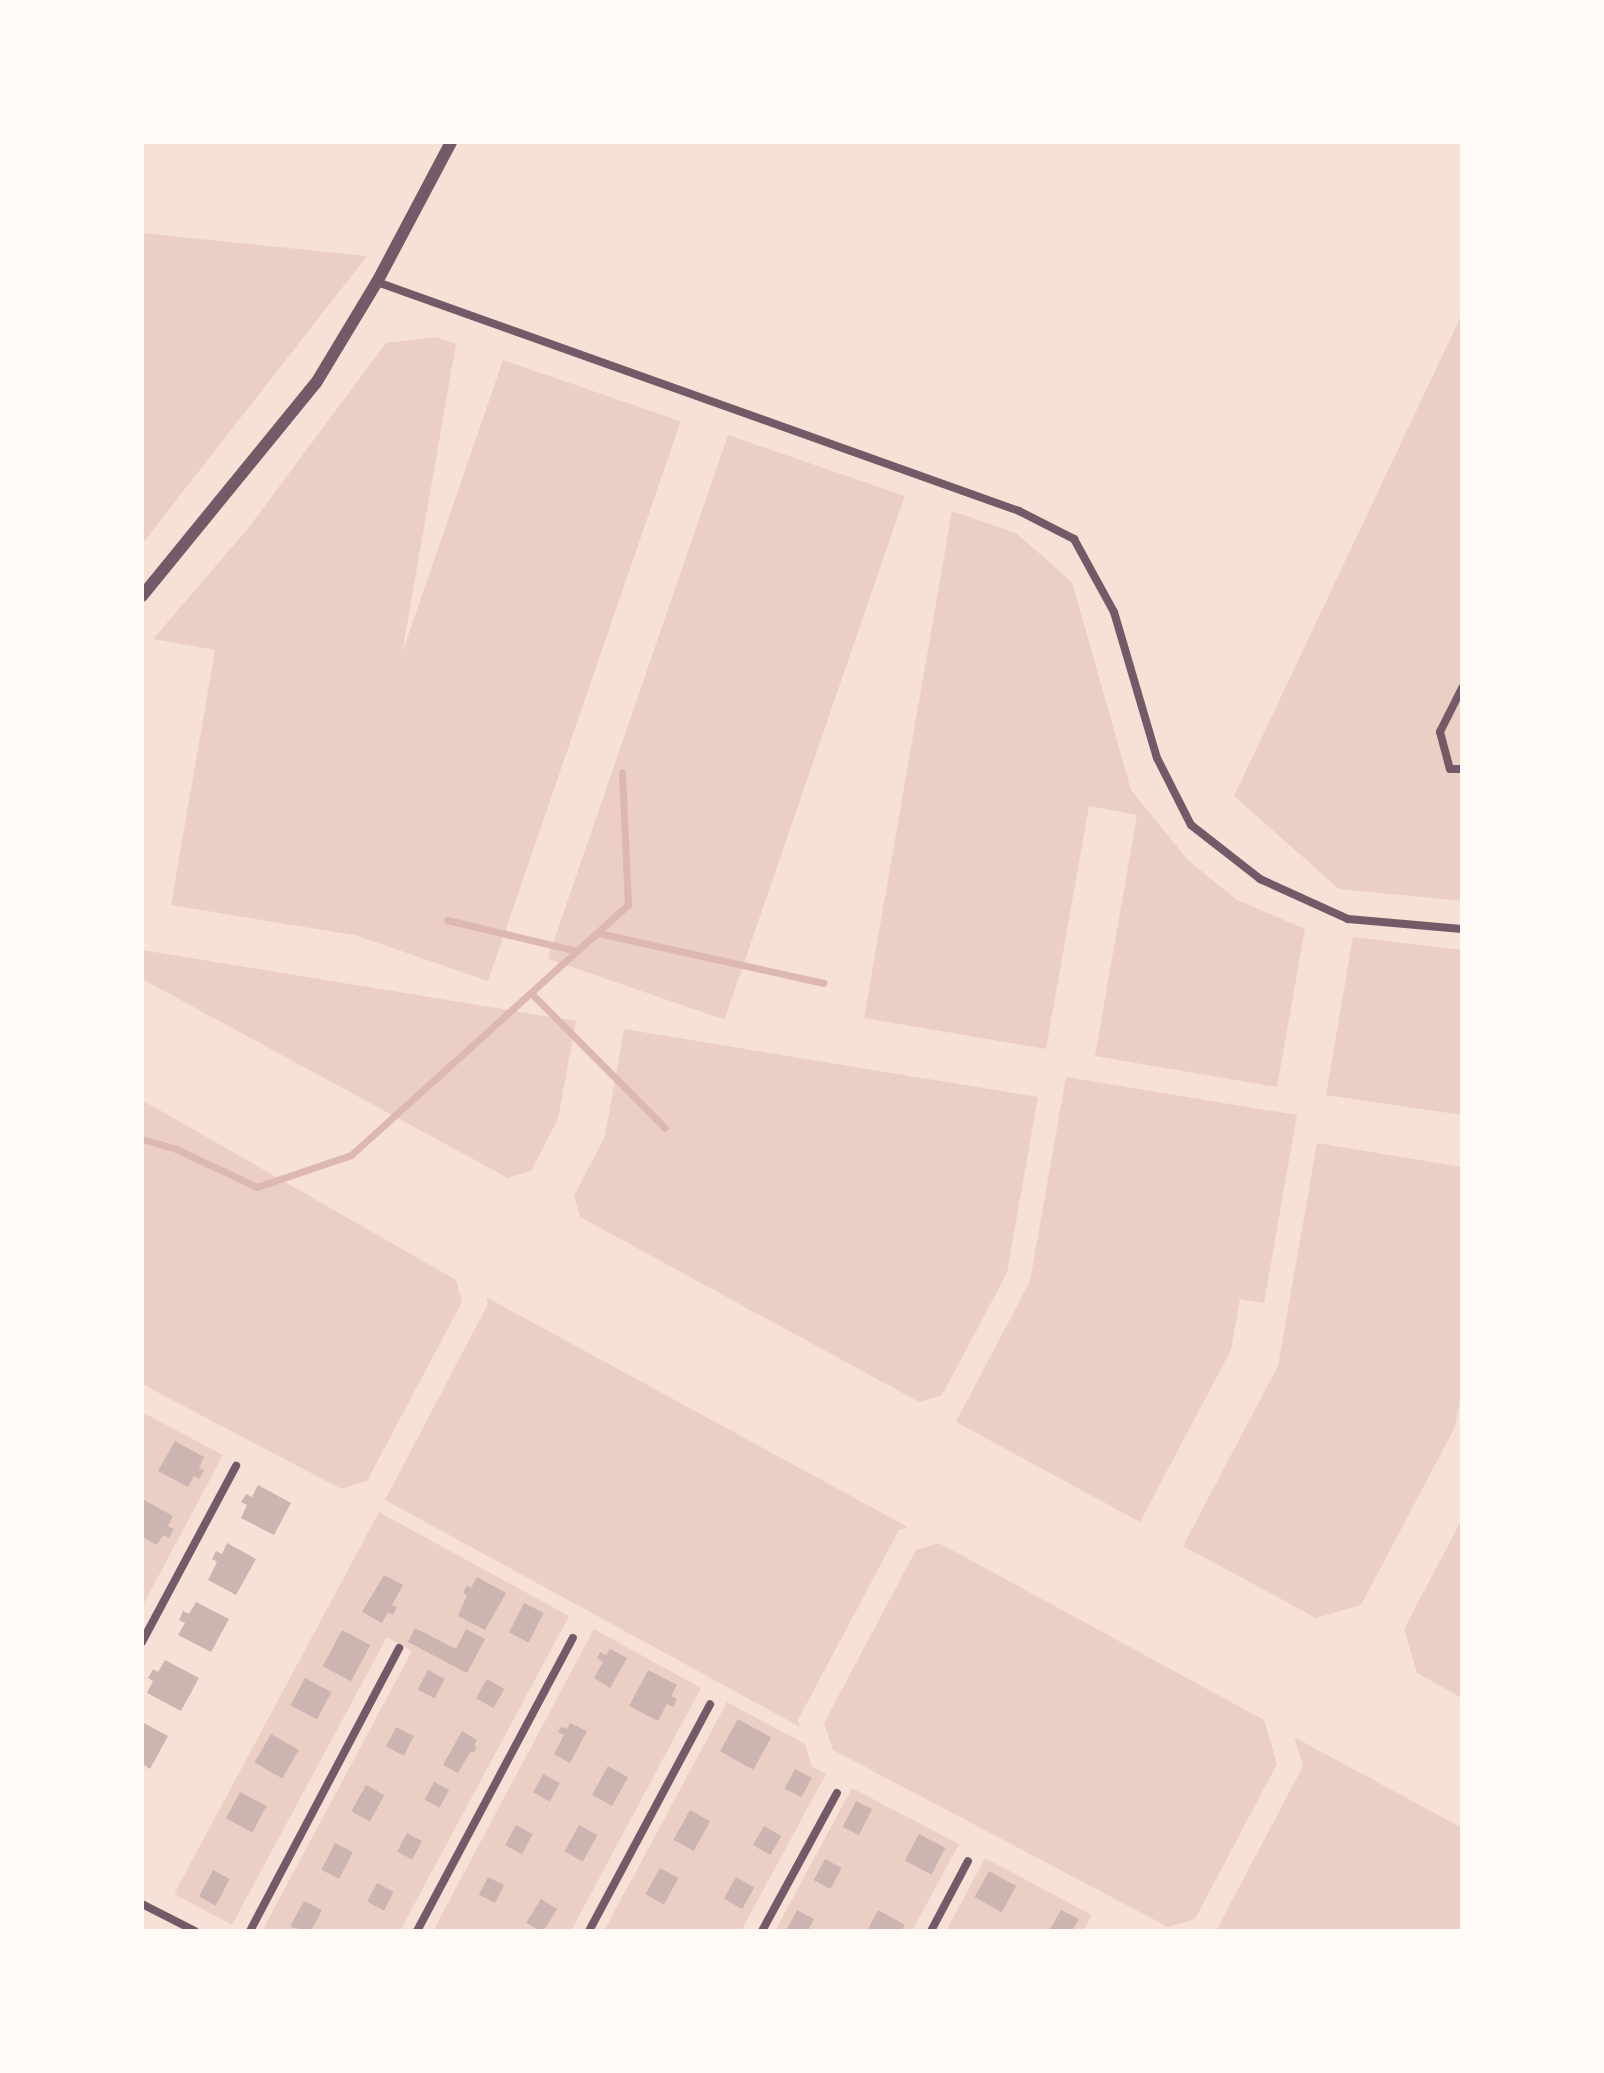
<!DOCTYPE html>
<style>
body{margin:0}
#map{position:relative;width:1604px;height:2073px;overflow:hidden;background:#f7e1d7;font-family:"Times New Roman",serif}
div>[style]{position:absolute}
.green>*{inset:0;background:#ebcfc5;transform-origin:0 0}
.stream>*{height:7px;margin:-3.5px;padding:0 3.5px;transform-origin:3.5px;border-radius:3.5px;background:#dcb8b0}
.building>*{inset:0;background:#ccb4b1;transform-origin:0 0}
.minor>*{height:8px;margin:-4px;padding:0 4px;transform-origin:4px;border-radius:4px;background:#755966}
.tertiary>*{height:12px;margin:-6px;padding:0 6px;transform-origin:6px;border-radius:6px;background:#755966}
span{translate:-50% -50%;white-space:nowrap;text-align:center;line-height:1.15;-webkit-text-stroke:6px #fffaf5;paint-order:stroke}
.frame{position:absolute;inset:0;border:144px solid #fffaf5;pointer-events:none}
</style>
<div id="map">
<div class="green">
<i style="clip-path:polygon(142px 233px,367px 256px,142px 544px)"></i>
<i style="clip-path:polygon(1462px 314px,1462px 901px,1339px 889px,1234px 796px)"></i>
<i style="clip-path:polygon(436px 337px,456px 344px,353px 935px,171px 905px,215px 650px,153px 639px,249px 527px,386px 343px)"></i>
<i style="left:503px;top:360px;width:188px;height:592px;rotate:19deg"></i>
<i style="left:728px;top:435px;width:187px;height:554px;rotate:19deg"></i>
<i style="clip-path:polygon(952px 511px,1016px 533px,1072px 582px,1131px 790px,1188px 860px,1237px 900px,1305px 929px,1277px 1087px,1095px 1056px,1137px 815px,1089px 806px,1046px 1049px,864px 1018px)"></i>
<i style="clip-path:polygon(1353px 937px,1462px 950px,1462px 1115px,1326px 1095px)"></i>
<i style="clip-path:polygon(142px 950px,576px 1021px,558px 1119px,531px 1171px,508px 1178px,142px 979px)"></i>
<i style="clip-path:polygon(624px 1029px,1038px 1097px,1007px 1273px,942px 1395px,919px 1402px,580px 1217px,574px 1196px,605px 1136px)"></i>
<i style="clip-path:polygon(1066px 1077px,1297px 1115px,1264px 1303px,1240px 1299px,1231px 1350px,1140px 1522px,956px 1422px,1030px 1281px)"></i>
<i style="clip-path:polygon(142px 1100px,456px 1280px,462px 1302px,367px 1481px,341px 1489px,142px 1384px)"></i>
<i style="clip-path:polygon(1317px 1143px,1462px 1167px,1462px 1389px,1455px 1427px,1361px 1605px,1316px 1618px,1183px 1546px,1278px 1366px)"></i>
<i style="clip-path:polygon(486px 1297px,908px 1527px,899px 1530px,798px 1720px,800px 1727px,385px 1500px,488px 1304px)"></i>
<i style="clip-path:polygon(142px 1412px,223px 1455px,142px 1607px)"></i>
<i style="clip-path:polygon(379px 1512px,569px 1616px,400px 1931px,262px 1931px,412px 1651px,387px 1637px,232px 1925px,174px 1894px)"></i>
<i style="clip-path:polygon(1462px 1519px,1462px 1698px,1417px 1673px,1404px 1629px)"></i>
<i style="clip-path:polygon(939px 1543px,1264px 1720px,1277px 1764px,1195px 1919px,1168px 1927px,833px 1750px,824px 1723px,916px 1550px)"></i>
<i style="clip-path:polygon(594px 1629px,701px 1688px,571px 1931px,433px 1931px)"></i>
<i style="clip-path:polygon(727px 1702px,805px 1744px,812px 1767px,826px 1774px,741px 1931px,604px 1931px)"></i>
<i style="clip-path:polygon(1294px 1737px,1462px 1828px,1462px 1931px,1216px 1931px,1303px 1766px)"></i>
<i style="clip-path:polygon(852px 1788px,959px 1844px,912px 1931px,775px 1931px)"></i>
<i style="clip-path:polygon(985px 1858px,1092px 1915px,1083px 1931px,946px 1931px)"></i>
</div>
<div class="stream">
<i style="left:447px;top:920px;width:134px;rotate:13.4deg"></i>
<i style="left:598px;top:933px;width:231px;rotate:12.5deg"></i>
<i style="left:531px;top:993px;width:190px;rotate:45.2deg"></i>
<i style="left:142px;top:1139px;width:35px;rotate:16deg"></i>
<i style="left:176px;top:1149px;width:89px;rotate:25.1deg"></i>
<i style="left:257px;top:1187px;width:99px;rotate:-18.8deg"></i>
<i style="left:351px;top:1155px;width:373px;rotate:-42.1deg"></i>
<i style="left:628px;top:905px;width:133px;rotate:-92.6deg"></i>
</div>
<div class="building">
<i style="clip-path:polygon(175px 1441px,204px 1457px,199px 1468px,204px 1470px,199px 1479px,194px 1476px,188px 1487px,158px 1471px)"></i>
<i style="clip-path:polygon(258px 1485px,291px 1503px,274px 1535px,241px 1518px,247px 1505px,241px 1502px,246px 1494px,252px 1497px)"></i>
<i style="clip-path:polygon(144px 1500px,173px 1516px,168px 1526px,174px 1529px,169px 1538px,163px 1535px,157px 1545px,142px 1537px)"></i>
<i style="clip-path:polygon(227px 1543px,256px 1559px,236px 1595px,208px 1580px,217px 1562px,212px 1559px,216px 1551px,222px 1554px)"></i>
<i style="clip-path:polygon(384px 1575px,403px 1585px,392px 1605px,397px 1607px,393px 1615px,388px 1612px,382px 1623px,362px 1612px)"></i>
<i style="clip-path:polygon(477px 1577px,506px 1593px,485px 1630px,458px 1616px,467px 1595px,463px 1593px,467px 1585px,471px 1588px)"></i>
<i style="clip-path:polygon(196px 1602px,229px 1619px,211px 1652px,178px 1635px,185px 1623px,179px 1620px,183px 1611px,189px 1614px)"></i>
<i style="left:524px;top:1603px;width:22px;height:33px;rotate:27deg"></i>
<i style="clip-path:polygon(415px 1628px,456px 1649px,466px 1629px,485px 1639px,467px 1673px,408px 1642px)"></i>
<i style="left:342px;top:1630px;width:32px;height:41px;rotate:28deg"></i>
<i style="clip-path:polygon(610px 1649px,627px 1658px,610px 1688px,594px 1678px,603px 1662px,597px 1658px,600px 1652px,606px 1655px)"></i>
<i style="clip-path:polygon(165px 1660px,199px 1678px,181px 1711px,147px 1693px,153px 1681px,148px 1678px,153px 1669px,158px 1672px)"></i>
<i style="left:428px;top:1670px;width:19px;height:22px;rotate:28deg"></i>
<i style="clip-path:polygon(648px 1670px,677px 1685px,671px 1696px,677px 1699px,673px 1707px,667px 1704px,658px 1721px,629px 1706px)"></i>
<i style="left:305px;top:1678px;width:30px;height:31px;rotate:28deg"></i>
<i style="left:487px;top:1679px;width:20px;height:22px;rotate:30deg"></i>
<i style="left:738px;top:1719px;width:38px;height:37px;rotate:29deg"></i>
<i style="clip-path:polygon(142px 1722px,168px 1736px,150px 1769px,142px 1764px)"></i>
<i style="clip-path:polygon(570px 1723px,587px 1731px,570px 1763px,554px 1754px,564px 1735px,558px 1732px,561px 1727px,567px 1729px)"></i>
<i style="left:396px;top:1727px;width:20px;height:22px;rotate:27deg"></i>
<i style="clip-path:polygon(462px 1731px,477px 1740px,474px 1746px,477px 1747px,474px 1753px,471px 1751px,458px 1773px,443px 1765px)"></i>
<i style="left:271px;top:1734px;width:32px;height:33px;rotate:30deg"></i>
<i style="left:608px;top:1766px;width:23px;height:33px;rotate:29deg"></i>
<i style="left:795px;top:1769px;width:19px;height:22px;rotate:28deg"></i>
<i style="left:543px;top:1774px;width:19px;height:21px;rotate:28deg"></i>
<i style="left:434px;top:1782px;width:17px;height:20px;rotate:28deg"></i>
<i style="left:366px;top:1785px;width:21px;height:30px;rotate:29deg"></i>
<i style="left:240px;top:1792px;width:30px;height:30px;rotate:28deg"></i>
<i style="left:856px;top:1801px;width:18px;height:29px;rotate:27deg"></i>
<i style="left:690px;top:1810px;width:23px;height:34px;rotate:29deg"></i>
<i style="left:516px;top:1825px;width:19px;height:23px;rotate:28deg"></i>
<i style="left:579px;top:1825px;width:21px;height:30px;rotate:29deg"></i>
<i style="left:764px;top:1826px;width:20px;height:22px;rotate:30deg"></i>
<i style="left:407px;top:1833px;width:17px;height:21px;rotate:28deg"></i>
<i style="left:919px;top:1834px;width:30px;height:30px;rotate:28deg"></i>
<i style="left:335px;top:1843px;width:20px;height:30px;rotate:27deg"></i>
<i style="left:825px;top:1859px;width:19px;height:24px;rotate:28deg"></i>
<i style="left:660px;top:1868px;width:21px;height:30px;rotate:29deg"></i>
<i style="left:213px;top:1870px;width:19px;height:30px;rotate:28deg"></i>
<i style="left:989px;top:1871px;width:31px;height:30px;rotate:29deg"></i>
<i style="left:488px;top:1877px;width:18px;height:20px;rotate:27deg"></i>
<i style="left:736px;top:1877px;width:21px;height:25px;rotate:29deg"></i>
<i style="left:377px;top:1883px;width:19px;height:21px;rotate:28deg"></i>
<i style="left:541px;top:1899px;width:19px;height:28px;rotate:32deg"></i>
<i style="clip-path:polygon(304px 1901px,322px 1910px,311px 1931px,290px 1927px)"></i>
<i style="clip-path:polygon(797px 1910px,814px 1919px,808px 1931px,787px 1929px)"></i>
<i style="clip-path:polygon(878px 1910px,905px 1925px,901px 1931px,867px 1931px)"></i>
<i style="clip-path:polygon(1061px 1910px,1079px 1919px,1072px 1931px,1049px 1931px)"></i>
</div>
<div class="minor">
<i style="left:377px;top:282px;width:682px;rotate:19.63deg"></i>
<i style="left:1019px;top:511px;width:62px;rotate:27deg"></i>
<i style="left:1074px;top:539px;width:83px;rotate:61.3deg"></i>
<i style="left:1114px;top:612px;width:152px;rotate:73.6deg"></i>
<i style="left:1157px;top:758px;width:75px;rotate:63.1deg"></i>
<i style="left:1191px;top:825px;width:88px;rotate:38deg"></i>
<i style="left:1260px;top:879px;width:97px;rotate:24.4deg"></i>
<i style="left:1348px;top:919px;width:114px;rotate:5deg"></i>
<i style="left:1462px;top:688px;width:49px;rotate:116.6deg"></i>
<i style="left:1440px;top:732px;width:38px;rotate:75deg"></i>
<i style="left:1450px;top:769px;width:12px"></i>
<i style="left:142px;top:1642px;width:200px;rotate:-61.9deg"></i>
<i style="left:142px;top:1904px;width:59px;rotate:27deg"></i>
<i style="left:250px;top:1931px;width:320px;rotate:-62.2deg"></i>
<i style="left:417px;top:1931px;width:332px;rotate:-62deg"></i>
<i style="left:589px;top:1931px;width:257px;rotate:-61.9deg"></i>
<i style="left:762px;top:1931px;width:157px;rotate:-61.5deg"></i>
<i style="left:931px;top:1931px;width:79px;rotate:-62.1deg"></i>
</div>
<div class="tertiary">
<i style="left:142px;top:596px;width:275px;rotate:-50.8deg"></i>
<i style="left:316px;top:383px;width:118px;rotate:-58.9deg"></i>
<i style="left:377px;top:282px;width:158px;rotate:-62.1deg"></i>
</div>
<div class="frame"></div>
</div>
